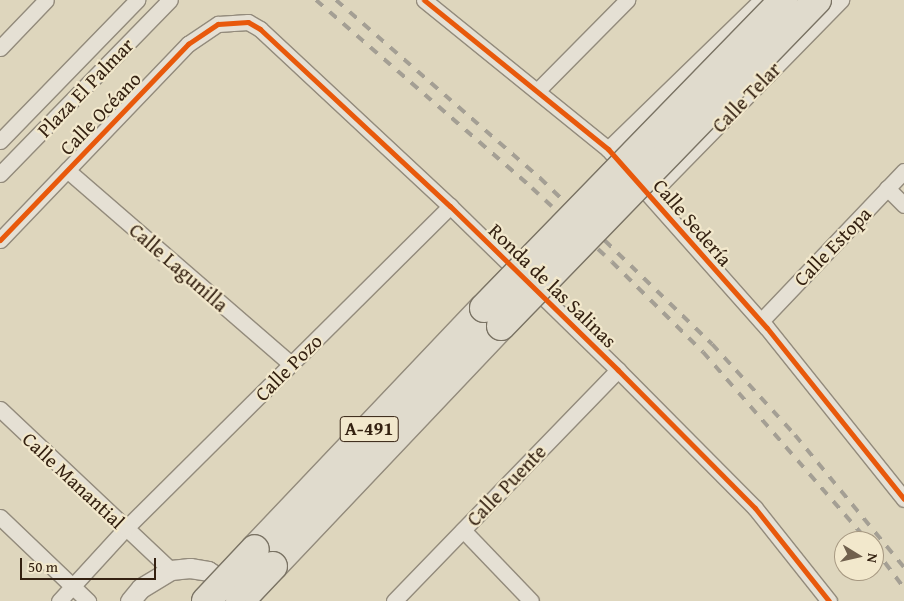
<!DOCTYPE html>
<meta charset="utf-8">
<style>
body{margin:0}
#map{position:relative;width:904px;height:601px;overflow:hidden;background:#ded6bd;font-family:"Gentium Book Plus",serif}
div>[style]{position:absolute}
.roads{filter:drop-shadow(1px 0 #938b7c) drop-shadow(-1px 0 #938b7c) drop-shadow(0 1px #938b7c) drop-shadow(0 -1px #938b7c)}
.minor>*{height:15px;margin:-7.5px;padding:0 7.5px;transform-origin:7.5px;border-radius:7.5px;background:#e5e0d4}
.tertiary>*{height:19px;margin:-9.5px;padding:0 9.5px;transform-origin:9.5px;border-radius:9.5px;background:#e5e0d4}
.motorway>*{height:28px;margin:-14px;padding:0 14px;transform-origin:14px;border-radius:14px;background:#e0dbcd}
.rail>*{height:4px;margin-top:-2px;transform-origin:0;background:repeating-linear-gradient(90deg,#a49f94 0 9px,transparent 0 18px)}
.bridges{filter:drop-shadow(1px 0 #7a7364) drop-shadow(-1px 0 #7a7364) drop-shadow(0 1px #7a7364) drop-shadow(0 -1px #7a7364)}
.motorway-bridge>*{height:28px;margin:-14px;padding:0 14px;transform-origin:14px;border-radius:14px;background:#e0dbcd}
.cycleway>*{height:5px;margin:-2.5px;padding:0 2.5px;transform-origin:2.5px;border-radius:2.5px;background:#e8590c}
span{translate:-50% -50%;white-space:nowrap;text-align:center;line-height:1.15;-webkit-text-stroke:4.5px #f2e8cc;paint-order:stroke}
.shield-label span{padding:1px 4px;background:#f2e8cc;border:1px solid;border-radius:4px;-webkit-text-stroke-width:0}
.shield-label{font-size:19px;color:#342111;font-weight:700}
.street-label{font-size:20px;color:#342111}
.north{position:absolute;left:834px;top:531px;width:50px;height:50px;box-sizing:border-box;background:#f2e8cc;border:1px solid #a69881;border-radius:50%;rotate:99deg;font-size:14px;font-weight:700;line-height:20px;text-align:center;color:#342111}
.north::after{content:'';display:block;margin:auto;width:18px;height:22px;background:#70604d;clip-path:polygon(50% 0,100% 100%,50% 72%,0 100%)}
.scale{position:absolute;left:20px;top:558px;width:136px;height:22px;box-sizing:border-box;border:2px solid #342111;border-top:0;padding-left:6px;font-size:15px;line-height:18px;white-space:nowrap;color:#342111;-webkit-text-stroke:4px #f2e8cc;paint-order:stroke}
</style>
<div id="map">
<div class="roads">
<div class="minor">
<i style="left:424px;top:0;width:237px;rotate:39deg"></i>
<i style="left:608px;top:149px;width:239px;rotate:48.4deg"></i>
<i style="left:767px;top:328px;width:219px;rotate:51.3deg"></i>
<i style="left:0;top:48px;width:66px;rotate:-46.2deg"></i>
<i style="left:538px;top:90px;width:127px;rotate:-45.3deg"></i>
<i style="left:0;top:141px;width:197px;rotate:-45.8deg"></i>
<i style="left:608px;top:149px;width:214px;rotate:-44.2deg"></i>
<i style="left:67px;top:170px;width:296px;rotate:40.9deg"></i>
<i style="left:0;top:174px;width:243px;rotate:-45.7deg"></i>
<i style="left:887px;top:188px;width:24px;rotate:45deg"></i>
<i style="left:651px;top:194px;width:272px;rotate:-45.6deg"></i>
<i style="left:0;top:240px;width:272px;rotate:-46.2deg"></i>
<i style="left:188px;top:44px;width:36px;rotate:-34deg"></i>
<i style="left:218px;top:24px;width:30px;rotate:-4deg"></i>
<i style="left:248px;top:22px;width:14px;rotate:30deg"></i>
<i style="left:260px;top:29px;width:260px;rotate:43deg"></i>
<i style="left:450px;top:206px;width:235px;rotate:44.3deg"></i>
<i style="left:618px;top:370px;width:194px;rotate:45.2deg"></i>
<i style="left:755px;top:508px;width:119px;rotate:51.5deg"></i>
<i style="left:761px;top:321px;width:207px;rotate:-46.4deg"></i>
<i style="left:0;top:409px;width:235px;rotate:43.3deg"></i>
<i style="left:0;top:517px;width:122px;rotate:43.7deg"></i>
<i style="left:463px;top:530px;width:98px;rotate:46.2deg"></i>
<i style="left:59px;top:601px;width:99px;rotate:-47.5deg"></i>
<i style="left:126px;top:528px;width:457px;rotate:-44.8deg"></i>
<i style="left:394px;top:601px;width:322px;rotate:-45.9deg"></i>
</div>
<div class="tertiary">
<i style="left:130px;top:601px;width:17px;rotate:-50deg"></i>
<i style="left:141px;top:588px;width:35px;rotate:-31deg"></i>
<i style="left:171px;top:570px;width:19px;rotate:-6deg"></i>
<i style="left:190px;top:568px;width:18px;rotate:9deg"></i>
<i style="left:208px;top:571px;width:31px;rotate:32deg"></i>
</div>
<div class="motorway">
<i style="left:255px;top:549px;width:332px;rotate:-46.5deg"></i>
<i style="left:273px;top:566px;width:331px;rotate:-46.5deg"></i>
</div>
</div>
<div class="rail">
<i style="left:316px;top:0;width:286px;rotate:41deg"></i>
<i style="left:532px;top:188px;width:109px;rotate:42.8deg"></i>
<i style="left:612px;top:262px;width:128px;rotate:44.7deg"></i>
<i style="left:703px;top:352px;width:251px;rotate:48.9deg"></i>
<i style="left:336px;top:0;width:271px;rotate:41.1deg"></i>
<i style="left:540px;top:178px;width:239px;rotate:44deg"></i>
<i style="left:712px;top:344px;width:123px;rotate:47.6deg"></i>
<i style="left:795px;top:435px;width:171px;rotate:50.5deg"></i>
<i style="left:874px;top:548px;width:50px;rotate:53.1deg"></i>
</div>
<div class="bridges">
<div class="motorway-bridge">
<i style="left:484px;top:308px;width:429px;rotate:-45.8deg"></i>
<i style="left:501px;top:326px;width:454px;rotate:-45.9deg"></i>
<i style="left:206px;top:601px;width:71px;rotate:-46.7deg"></i>
<i style="left:240px;top:601px;width:48px;rotate:-46.7deg"></i>
</div>
</div>
<div class="cycleway">
<i style="left:424px;top:0;width:237px;rotate:39deg"></i>
<i style="left:608px;top:149px;width:239px;rotate:48.4deg"></i>
<i style="left:767px;top:328px;width:219px;rotate:51.3deg"></i>
<i style="left:0;top:240px;width:272px;rotate:-46.2deg"></i>
<i style="left:188px;top:44px;width:36px;rotate:-34deg"></i>
<i style="left:218px;top:24px;width:30px;rotate:-4deg"></i>
<i style="left:248px;top:22px;width:14px;rotate:30deg"></i>
<i style="left:260px;top:29px;width:260px;rotate:43deg"></i>
<i style="left:450px;top:206px;width:235px;rotate:44.3deg"></i>
<i style="left:618px;top:370px;width:194px;rotate:45.2deg"></i>
<i style="left:755px;top:508px;width:119px;rotate:51.5deg"></i>
</div>
<div class="shield-label">
<span style="left:369px;top:429px">A-491</span>
</div>
<div class="street-label">
<span style="left:85px;top:87px;rotate:-46deg">Plaza El Palmar</span>
<span style="left:746px;top:97px;rotate:-46deg">Calle Telar</span>
<span style="left:100px;top:113px;rotate:-46deg">Calle Océano</span>
<span style="left:693px;top:222px;rotate:49deg">Calle Sedería</span>
<span style="left:832px;top:246px;rotate:-46deg">Calle Estopa</span>
<span style="left:179px;top:267px;rotate:41deg">Calle Lagunilla</span>
<span style="left:553px;top:285px;rotate:44deg">Ronda de las Salinas</span>
<span style="left:288px;top:367px;rotate:-45deg">Calle Pozo</span>
<span style="left:74px;top:480px;rotate:43deg">Calle Manantial</span>
<span style="left:506px;top:485px;rotate:-46deg">Calle Puente</span>
</div>
<div class="north">N</div>
<div class="scale">50 m</div>
</div>
